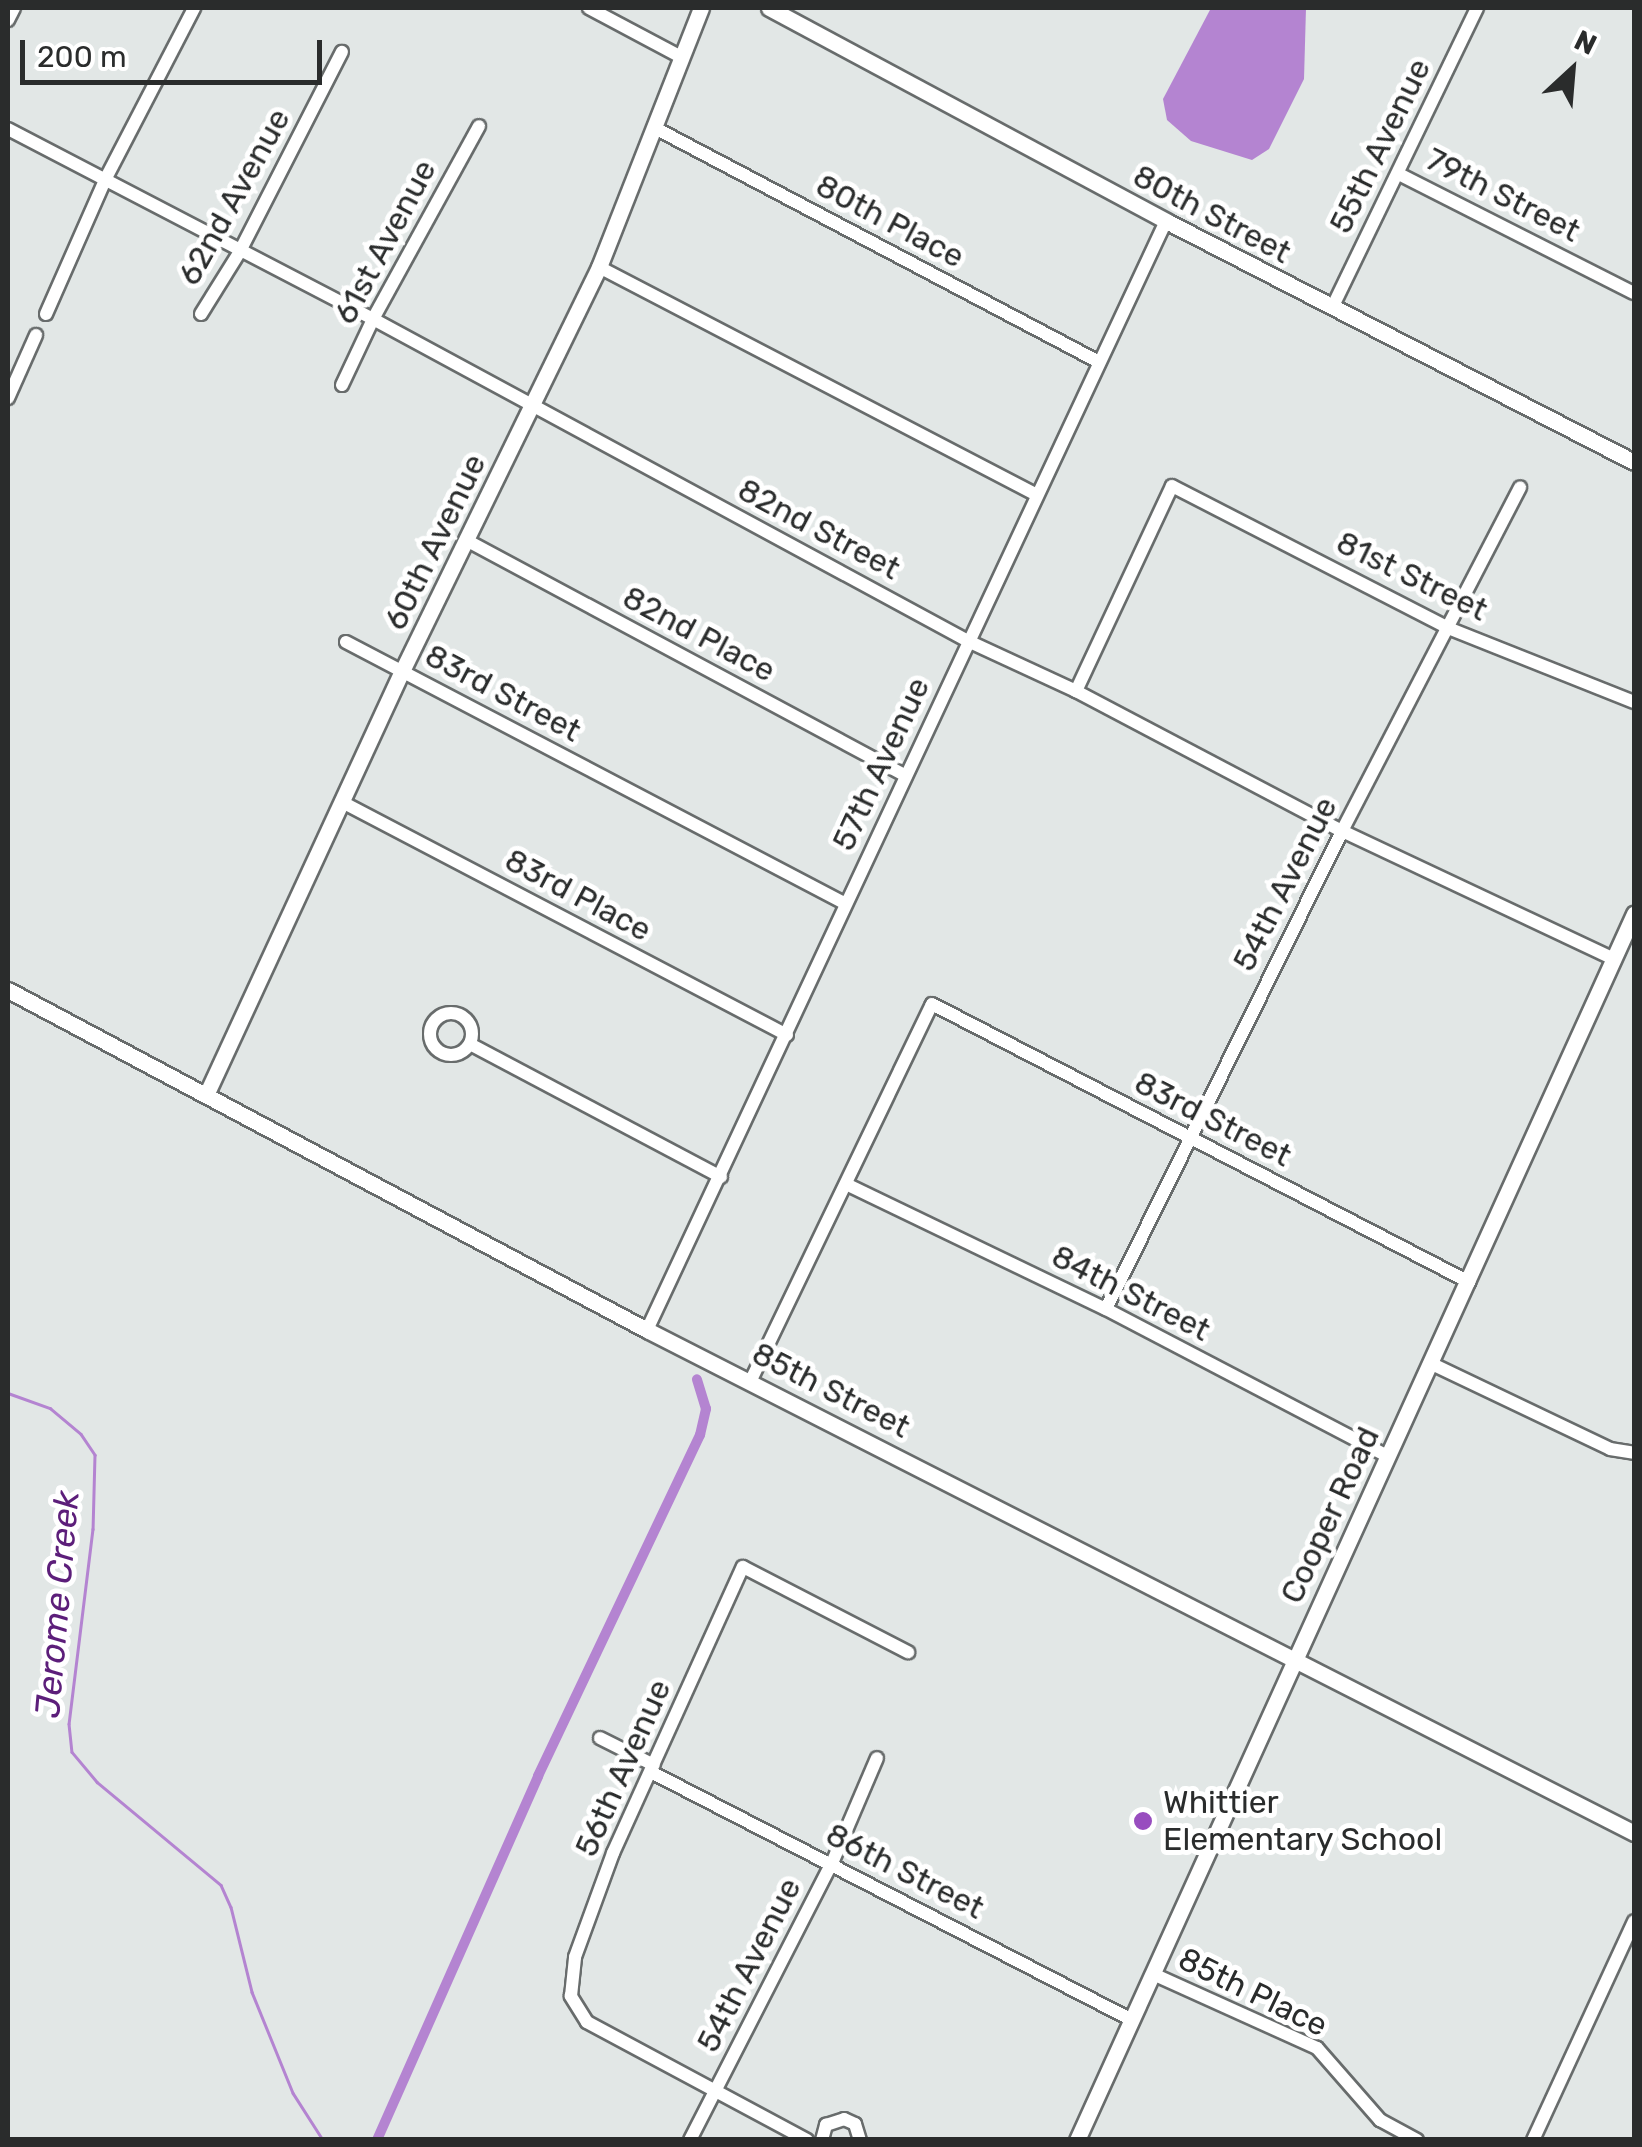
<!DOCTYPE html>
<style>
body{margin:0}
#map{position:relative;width:1642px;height:2147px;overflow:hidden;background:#e2e7e6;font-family:Rubik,sans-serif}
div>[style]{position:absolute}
.water>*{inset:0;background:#b484d1}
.stream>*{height:2.5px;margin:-1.25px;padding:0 1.25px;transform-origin:1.25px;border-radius:1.25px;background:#b484d1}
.canal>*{height:10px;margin:-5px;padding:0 5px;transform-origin:5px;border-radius:5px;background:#b484d1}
.roads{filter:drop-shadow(2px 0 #686c6c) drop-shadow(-2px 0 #686c6c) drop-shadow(0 2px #686c6c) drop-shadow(0 -2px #686c6c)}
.minor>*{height:12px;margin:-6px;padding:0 6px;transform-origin:6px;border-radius:6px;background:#fff}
.minor>.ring{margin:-6px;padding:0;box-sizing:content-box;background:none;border:12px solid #fff;border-radius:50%}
.tertiary>*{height:15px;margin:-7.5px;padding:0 7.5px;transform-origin:7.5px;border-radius:7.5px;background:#fff}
.dots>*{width:28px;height:28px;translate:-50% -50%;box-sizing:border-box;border:5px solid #fff;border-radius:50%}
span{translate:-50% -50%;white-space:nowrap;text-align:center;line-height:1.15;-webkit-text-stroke:10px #fff;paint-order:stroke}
.street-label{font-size:32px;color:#2a2c2c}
.poi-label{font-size:32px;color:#2a2c2c}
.left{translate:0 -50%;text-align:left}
.water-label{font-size:35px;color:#5c1e7a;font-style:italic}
.frame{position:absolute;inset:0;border:10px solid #2a2c2c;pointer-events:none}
.north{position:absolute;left:1522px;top:20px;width:100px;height:100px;-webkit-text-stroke:8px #fff;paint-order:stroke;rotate:26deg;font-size:28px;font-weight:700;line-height:40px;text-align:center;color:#2a2c2c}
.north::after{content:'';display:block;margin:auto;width:35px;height:45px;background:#2a2c2c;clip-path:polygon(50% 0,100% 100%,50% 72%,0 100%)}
.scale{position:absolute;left:20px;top:40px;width:302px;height:45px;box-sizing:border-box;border:5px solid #2a2c2c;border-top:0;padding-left:12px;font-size:30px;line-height:35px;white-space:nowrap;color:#2a2c2c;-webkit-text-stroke:8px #fff;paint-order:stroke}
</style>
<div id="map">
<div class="water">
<i style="clip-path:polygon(1211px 8px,1306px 8px,1304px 79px,1269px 149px,1252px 160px,1191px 141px,1167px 120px,1163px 99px)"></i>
</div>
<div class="stream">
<i style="left:8px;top:1393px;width:45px;rotate:19.7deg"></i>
<i style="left:50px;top:1408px;width:40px;rotate:40deg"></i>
<i style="left:81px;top:1434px;width:25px;rotate:56deg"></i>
<i style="left:95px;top:1455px;width:74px;rotate:91.5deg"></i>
<i style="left:93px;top:1529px;width:196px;rotate:97deg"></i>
<i style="left:69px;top:1724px;width:28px;rotate:84deg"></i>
<i style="left:72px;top:1752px;width:39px;rotate:50deg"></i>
<i style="left:97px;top:1782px;width:161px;rotate:39.7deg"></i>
<i style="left:221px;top:1885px;width:24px;rotate:66deg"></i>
<i style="left:231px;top:1907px;width:88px;rotate:76.1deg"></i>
<i style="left:252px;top:1992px;width:109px;rotate:67.9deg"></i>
<i style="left:293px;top:2093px;width:56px;rotate:57.4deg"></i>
</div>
<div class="canal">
<i style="left:377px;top:2140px;width:398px;rotate:-66.1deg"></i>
<i style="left:538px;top:1776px;width:378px;rotate:-64.6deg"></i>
<i style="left:700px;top:1435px;width:27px;rotate:-77deg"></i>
<i style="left:706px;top:1409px;width:31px;rotate:-107deg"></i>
</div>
<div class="roads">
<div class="minor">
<i style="left:589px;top:8px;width:106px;rotate:28deg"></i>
<i style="left:8px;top:20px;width:13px;rotate:-63deg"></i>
<i style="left:655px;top:128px;width:502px;rotate:27.79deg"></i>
<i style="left:8px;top:129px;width:411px;rotate:27.5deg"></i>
<i style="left:373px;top:319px;width:677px;rotate:28.42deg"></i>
<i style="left:968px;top:641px;width:119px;rotate:24.8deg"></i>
<i style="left:1076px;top:691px;width:301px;rotate:27.8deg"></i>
<i style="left:1342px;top:831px;width:301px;rotate:25.2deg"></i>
<i style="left:1399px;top:174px;width:263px;rotate:26.9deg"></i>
<i style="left:599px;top:267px;width:494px;rotate:27.5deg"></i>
<i style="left:1332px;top:308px;width:333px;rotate:-64.2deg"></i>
<i style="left:46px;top:314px;width:146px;rotate:-66.2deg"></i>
<i style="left:105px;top:180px;width:194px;rotate:-62.6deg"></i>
<i style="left:201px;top:314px;width:72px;rotate:-58.1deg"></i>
<i style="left:239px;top:253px;width:226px;rotate:-62.9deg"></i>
<i style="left:342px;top:385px;width:73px;rotate:-64.8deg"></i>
<i style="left:373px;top:319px;width:220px;rotate:-61.2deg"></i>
<i style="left:8px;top:398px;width:69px;rotate:-66deg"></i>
<i style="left:466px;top:540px;width:499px;rotate:28.2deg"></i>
<i style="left:346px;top:642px;width:564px;rotate:27.65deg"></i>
<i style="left:1076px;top:691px;width:226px;rotate:-64.9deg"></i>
<i style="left:1172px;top:486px;width:310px;rotate:27.2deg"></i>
<i style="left:1448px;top:628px;width:200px;rotate:21.7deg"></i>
<i style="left:344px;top:803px;width:500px;rotate:27.64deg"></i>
<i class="ring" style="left:430px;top:1013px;width:30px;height:30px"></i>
<i style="left:470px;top:1044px;width:284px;rotate:27.9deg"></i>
<i style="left:848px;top:1185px;width:286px;rotate:25.7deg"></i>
<i style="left:1106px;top:1309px;width:317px;rotate:27.6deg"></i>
<i style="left:1106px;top:1309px;width:533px;rotate:-63.72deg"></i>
<i style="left:1342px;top:831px;width:387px;rotate:-62.6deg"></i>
<i style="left:647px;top:1330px;width:1224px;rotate:-64.92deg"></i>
<i style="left:1430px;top:1363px;width:199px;rotate:25.5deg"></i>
<i style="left:1610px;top:1449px;width:24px;rotate:9deg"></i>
<i style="left:751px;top:1380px;width:417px;rotate:-64.3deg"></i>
<i style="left:932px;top:1004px;width:605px;rotate:27.37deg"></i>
<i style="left:600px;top:1738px;width:60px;rotate:26.6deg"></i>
<i style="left:651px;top:1772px;width:541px;rotate:27.28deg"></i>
<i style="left:1153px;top:1974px;width:180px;rotate:24.3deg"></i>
<i style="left:1317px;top:2048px;width:96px;rotate:48.8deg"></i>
<i style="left:1380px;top:2120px;width:42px;rotate:28.4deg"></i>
<i style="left:690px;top:2140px;width:311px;rotate:-62.9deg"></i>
<i style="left:832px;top:1863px;width:114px;rotate:-66.8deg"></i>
<i style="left:807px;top:2140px;width:250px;rotate:-151.8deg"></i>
<i style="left:587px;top:2022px;width:31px;rotate:-122deg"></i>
<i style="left:571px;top:1996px;width:39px;rotate:-84deg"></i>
<i style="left:575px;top:1957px;width:111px;rotate:-69.9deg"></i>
<i style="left:613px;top:1853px;width:314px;rotate:-65.6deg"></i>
<i style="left:743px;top:1567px;width:186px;rotate:27.3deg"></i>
<i style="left:822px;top:2140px;width:16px;rotate:-75deg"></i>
<i style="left:826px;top:2125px;width:19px;rotate:-18deg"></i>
<i style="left:844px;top:2119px;width:12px;rotate:24deg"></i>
<i style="left:855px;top:2124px;width:17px;rotate:73deg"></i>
<i style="left:1533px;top:2140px;width:241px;rotate:-65.2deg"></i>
</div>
<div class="tertiary">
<i style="left:769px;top:8px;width:451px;rotate:28.2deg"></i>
<i style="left:1166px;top:221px;width:526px;rotate:27.25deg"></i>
<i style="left:8px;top:990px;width:724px;rotate:28.02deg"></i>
<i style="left:647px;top:1330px;width:1108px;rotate:27deg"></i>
<i style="left:206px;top:1095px;width:467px;rotate:-65.2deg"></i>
<i style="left:402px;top:671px;width:449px;rotate:-64deg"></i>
<i style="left:599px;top:267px;width:278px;rotate:-68.5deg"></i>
<i style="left:1077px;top:2140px;width:1347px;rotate:-65.57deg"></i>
</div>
</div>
<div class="dots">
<i style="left:1143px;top:1821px;background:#984dbf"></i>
</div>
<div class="street-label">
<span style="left:1380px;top:146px;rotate:-64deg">55th Avenue</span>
<span style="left:1503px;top:195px;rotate:27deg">79th Street</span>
<span style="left:234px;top:197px;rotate:-61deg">62nd Avenue</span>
<span style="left:1212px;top:214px;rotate:28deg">80th Street</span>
<span style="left:890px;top:221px;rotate:28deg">80th Place</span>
<span style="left:385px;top:242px;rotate:-62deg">61st Avenue</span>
<span style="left:819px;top:529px;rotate:28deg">82nd Street</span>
<span style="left:435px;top:542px;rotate:-64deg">60th Avenue</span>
<span style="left:1412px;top:576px;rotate:26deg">81st Street</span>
<span style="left:699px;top:634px;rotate:28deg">82nd Place</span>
<span style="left:503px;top:693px;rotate:28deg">83rd Street</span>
<span style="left:881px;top:764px;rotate:-65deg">57th Avenue</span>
<span style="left:1285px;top:884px;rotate:-63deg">54th Avenue</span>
<span style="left:578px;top:895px;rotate:28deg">83rd Place</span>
<span style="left:1213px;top:1119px;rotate:27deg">83rd Street</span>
<span style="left:1131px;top:1293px;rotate:27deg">84th Street</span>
<span style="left:831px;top:1390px;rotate:27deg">85th Street</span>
<span style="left:1330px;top:1515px;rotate:-65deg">Cooper Road</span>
<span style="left:623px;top:1768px;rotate:-66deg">56th Avenue</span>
<span style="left:905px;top:1871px;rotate:27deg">86th Street</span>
<span style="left:749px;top:1965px;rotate:-63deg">54th Avenue</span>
<span style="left:1253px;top:1992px;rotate:26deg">85th Place</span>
</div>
<div class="poi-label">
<span class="left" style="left:1163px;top:1821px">Whittier<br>Elementary School</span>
</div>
<div class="water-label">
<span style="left:57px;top:1604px;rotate:-85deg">Jerome Creek</span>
</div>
<div class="frame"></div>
<div class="north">N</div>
<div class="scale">200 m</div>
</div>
